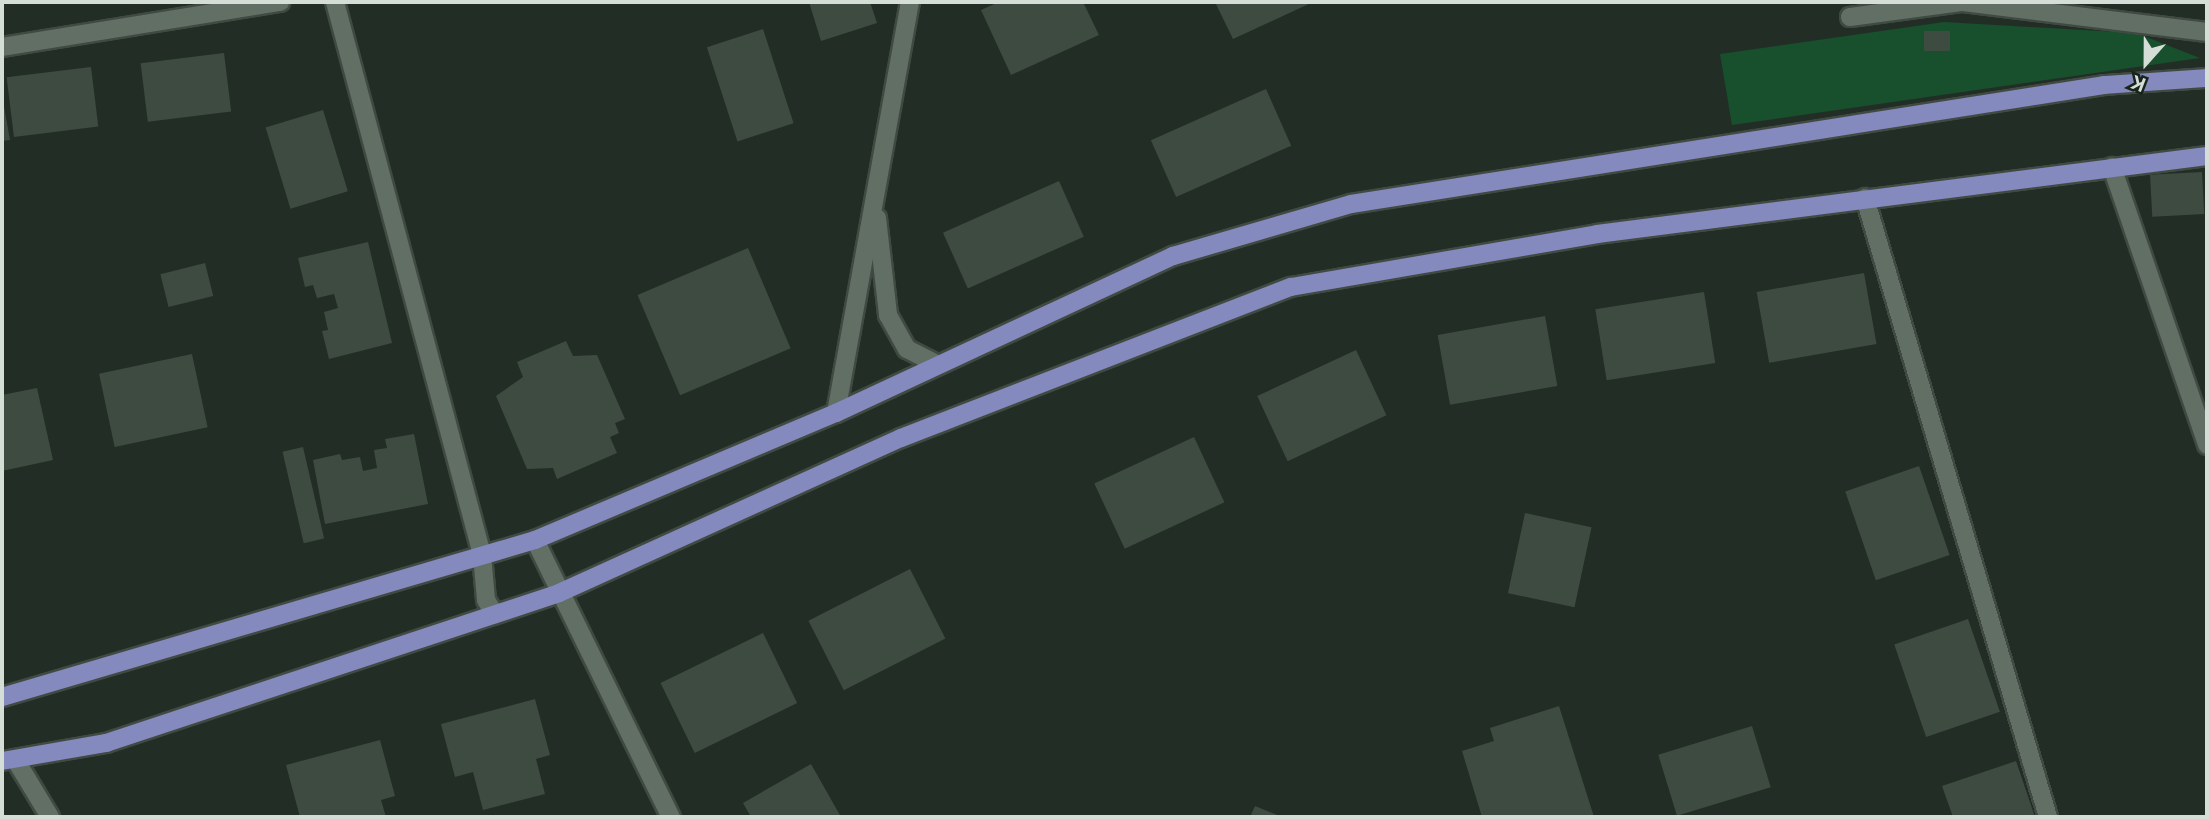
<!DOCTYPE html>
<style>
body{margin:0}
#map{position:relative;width:2209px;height:819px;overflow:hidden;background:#222e25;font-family:Inter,sans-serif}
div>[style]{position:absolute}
.green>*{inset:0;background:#184f2d}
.building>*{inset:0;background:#3e4b41;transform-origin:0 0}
.roads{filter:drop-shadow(2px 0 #404a42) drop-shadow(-2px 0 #404a42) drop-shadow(0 2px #404a42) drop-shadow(0 -2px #404a42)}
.minor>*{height:18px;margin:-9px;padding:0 9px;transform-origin:9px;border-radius:9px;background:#616f65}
.major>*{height:18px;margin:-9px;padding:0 9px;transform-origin:9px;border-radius:9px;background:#8489be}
span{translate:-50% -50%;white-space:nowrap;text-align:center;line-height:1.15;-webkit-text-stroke:6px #18241b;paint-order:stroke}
.frame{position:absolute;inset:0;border:4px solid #d5ddd7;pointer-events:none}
.north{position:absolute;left:2111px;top:28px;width:70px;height:70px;-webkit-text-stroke:5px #18241b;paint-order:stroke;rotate:201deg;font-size:19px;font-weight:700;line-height:28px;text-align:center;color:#d5ddd7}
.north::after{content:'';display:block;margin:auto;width:24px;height:32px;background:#d5ddd7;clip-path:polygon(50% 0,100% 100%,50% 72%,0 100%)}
</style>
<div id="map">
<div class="green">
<i style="clip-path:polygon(1944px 22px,2136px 33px,2200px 58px,1732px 125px,1720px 54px)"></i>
</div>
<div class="building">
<i style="clip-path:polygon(809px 2px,870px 2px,877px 23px,821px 41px)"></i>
<i style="clip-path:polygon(999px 2px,1083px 2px,1099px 35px,1011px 75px,981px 10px)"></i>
<i style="clip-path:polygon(1215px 2px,1313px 2px,1233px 39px)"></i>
<i style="left:763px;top:29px;width:99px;height:59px;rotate:72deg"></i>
<i style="left:1924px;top:31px;width:26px;height:20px"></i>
<i style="left:224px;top:53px;width:59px;height:84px;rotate:83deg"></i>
<i style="left:91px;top:67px;width:60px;height:85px;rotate:83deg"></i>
<i style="left:1266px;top:89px;width:62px;height:126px;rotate:66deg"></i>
<i style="clip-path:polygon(2px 95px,10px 140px,2px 141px)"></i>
<i style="left:323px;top:110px;width:85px;height:60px;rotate:73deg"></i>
<i style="left:2202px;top:172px;width:42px;height:52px;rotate:87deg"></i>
<i style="left:1059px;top:181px;width:61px;height:127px;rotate:66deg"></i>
<i style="clip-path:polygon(368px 242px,392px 343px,329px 359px,322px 331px,328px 330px,324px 312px,338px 308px,334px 294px,317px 298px,313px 285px,305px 287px,298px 258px)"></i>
<i style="left:748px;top:248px;width:109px;height:120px;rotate:67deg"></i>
<i style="left:205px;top:263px;width:34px;height:46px;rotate:76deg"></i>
<i style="left:1864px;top:273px;width:72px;height:109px;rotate:80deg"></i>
<i style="left:1704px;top:292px;width:72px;height:110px;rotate:81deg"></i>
<i style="left:1545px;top:316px;width:71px;height:109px;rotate:80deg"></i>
<i style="clip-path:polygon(566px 341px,573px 356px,597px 355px,625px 419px,615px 423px,619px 433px,610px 437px,617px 453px,557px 479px,553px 468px,527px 469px,496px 396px,523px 377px,517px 362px)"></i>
<i style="left:1356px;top:350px;width:72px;height:109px;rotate:65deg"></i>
<i style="left:192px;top:354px;width:75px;height:95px;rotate:78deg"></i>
<i style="clip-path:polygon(37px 388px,53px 460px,2px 471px,2px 395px)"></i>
<i style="clip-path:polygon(414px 434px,428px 504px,325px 524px,313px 460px,340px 454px,342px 460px,360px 457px,363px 471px,377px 468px,374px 450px,387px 448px,385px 439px)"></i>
<i style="left:1194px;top:437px;width:72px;height:110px;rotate:65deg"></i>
<i style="left:303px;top:447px;width:94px;height:21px;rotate:77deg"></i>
<i style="left:1919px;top:466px;width:94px;height:78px;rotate:71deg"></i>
<i style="left:1525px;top:513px;width:68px;height:82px;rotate:12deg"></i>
<i style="left:910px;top:569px;width:78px;height:114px;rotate:63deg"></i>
<i style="left:1968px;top:619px;width:98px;height:78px;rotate:71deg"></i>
<i style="left:763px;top:633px;width:78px;height:114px;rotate:64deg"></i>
<i style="clip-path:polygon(535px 699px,550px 755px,536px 759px,545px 794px,483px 810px,473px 772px,455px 777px,441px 724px)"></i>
<i style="clip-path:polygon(1559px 706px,1594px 817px,1482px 817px,1462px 751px,1494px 741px,1490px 728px)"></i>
<i style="left:1752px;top:726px;width:64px;height:98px;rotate:73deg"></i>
<i style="clip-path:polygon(380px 740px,395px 796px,381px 800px,386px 817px,300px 817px,286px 765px)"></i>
<i style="clip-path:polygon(2016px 761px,2035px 817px,1953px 817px,1942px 786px)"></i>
<i style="clip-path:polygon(811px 764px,841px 817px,751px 817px,743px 803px)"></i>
<i style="clip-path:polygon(1255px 806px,1282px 817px,1250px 817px)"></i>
</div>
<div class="roads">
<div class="minor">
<i style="left:335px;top:2px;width:572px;rotate:75.11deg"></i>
<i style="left:482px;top:555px;width:45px;rotate:84.9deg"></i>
<i style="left:486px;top:600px;width:17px;rotate:59deg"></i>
<i style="left:1963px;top:2px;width:246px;rotate:7deg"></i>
<i style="left:1850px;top:17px;width:112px;rotate:-7.7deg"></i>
<i style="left:2px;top:47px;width:282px;rotate:-9.2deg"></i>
<i style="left:2112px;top:167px;width:294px;rotate:71.1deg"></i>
<i style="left:1865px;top:198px;width:645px;rotate:73.53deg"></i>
<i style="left:877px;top:218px;width:98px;rotate:83.5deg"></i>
<i style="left:888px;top:315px;width:39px;rotate:61deg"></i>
<i style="left:907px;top:349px;width:35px;rotate:27deg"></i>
<i style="left:836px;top:413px;width:418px;rotate:-79.8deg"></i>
<i style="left:535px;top:540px;width:309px;rotate:63.9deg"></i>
<i style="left:15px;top:759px;width:68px;rotate:58.9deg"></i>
</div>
<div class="major">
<i style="left:2px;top:697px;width:556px;rotate:-16.41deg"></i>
<i style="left:535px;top:540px;width:327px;rotate:-22.9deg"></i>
<i style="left:836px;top:413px;width:372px;rotate:-25deg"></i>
<i style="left:1173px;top:256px;width:185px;rotate:-16.3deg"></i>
<i style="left:1351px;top:204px;width:762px;rotate:-8.98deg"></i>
<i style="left:2104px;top:85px;width:103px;rotate:-3.9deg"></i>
<i style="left:2px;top:761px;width:106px;rotate:-9.8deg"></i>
<i style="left:106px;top:743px;width:477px;rotate:-18.3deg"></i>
<i style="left:559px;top:593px;width:375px;rotate:-24.4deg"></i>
<i style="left:901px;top:438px;width:418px;rotate:-21.2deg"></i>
<i style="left:1291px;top:287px;width:311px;rotate:-9.8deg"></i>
<i style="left:1597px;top:234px;width:615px;rotate:-7.29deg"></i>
</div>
</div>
<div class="frame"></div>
<div class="north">K</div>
</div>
